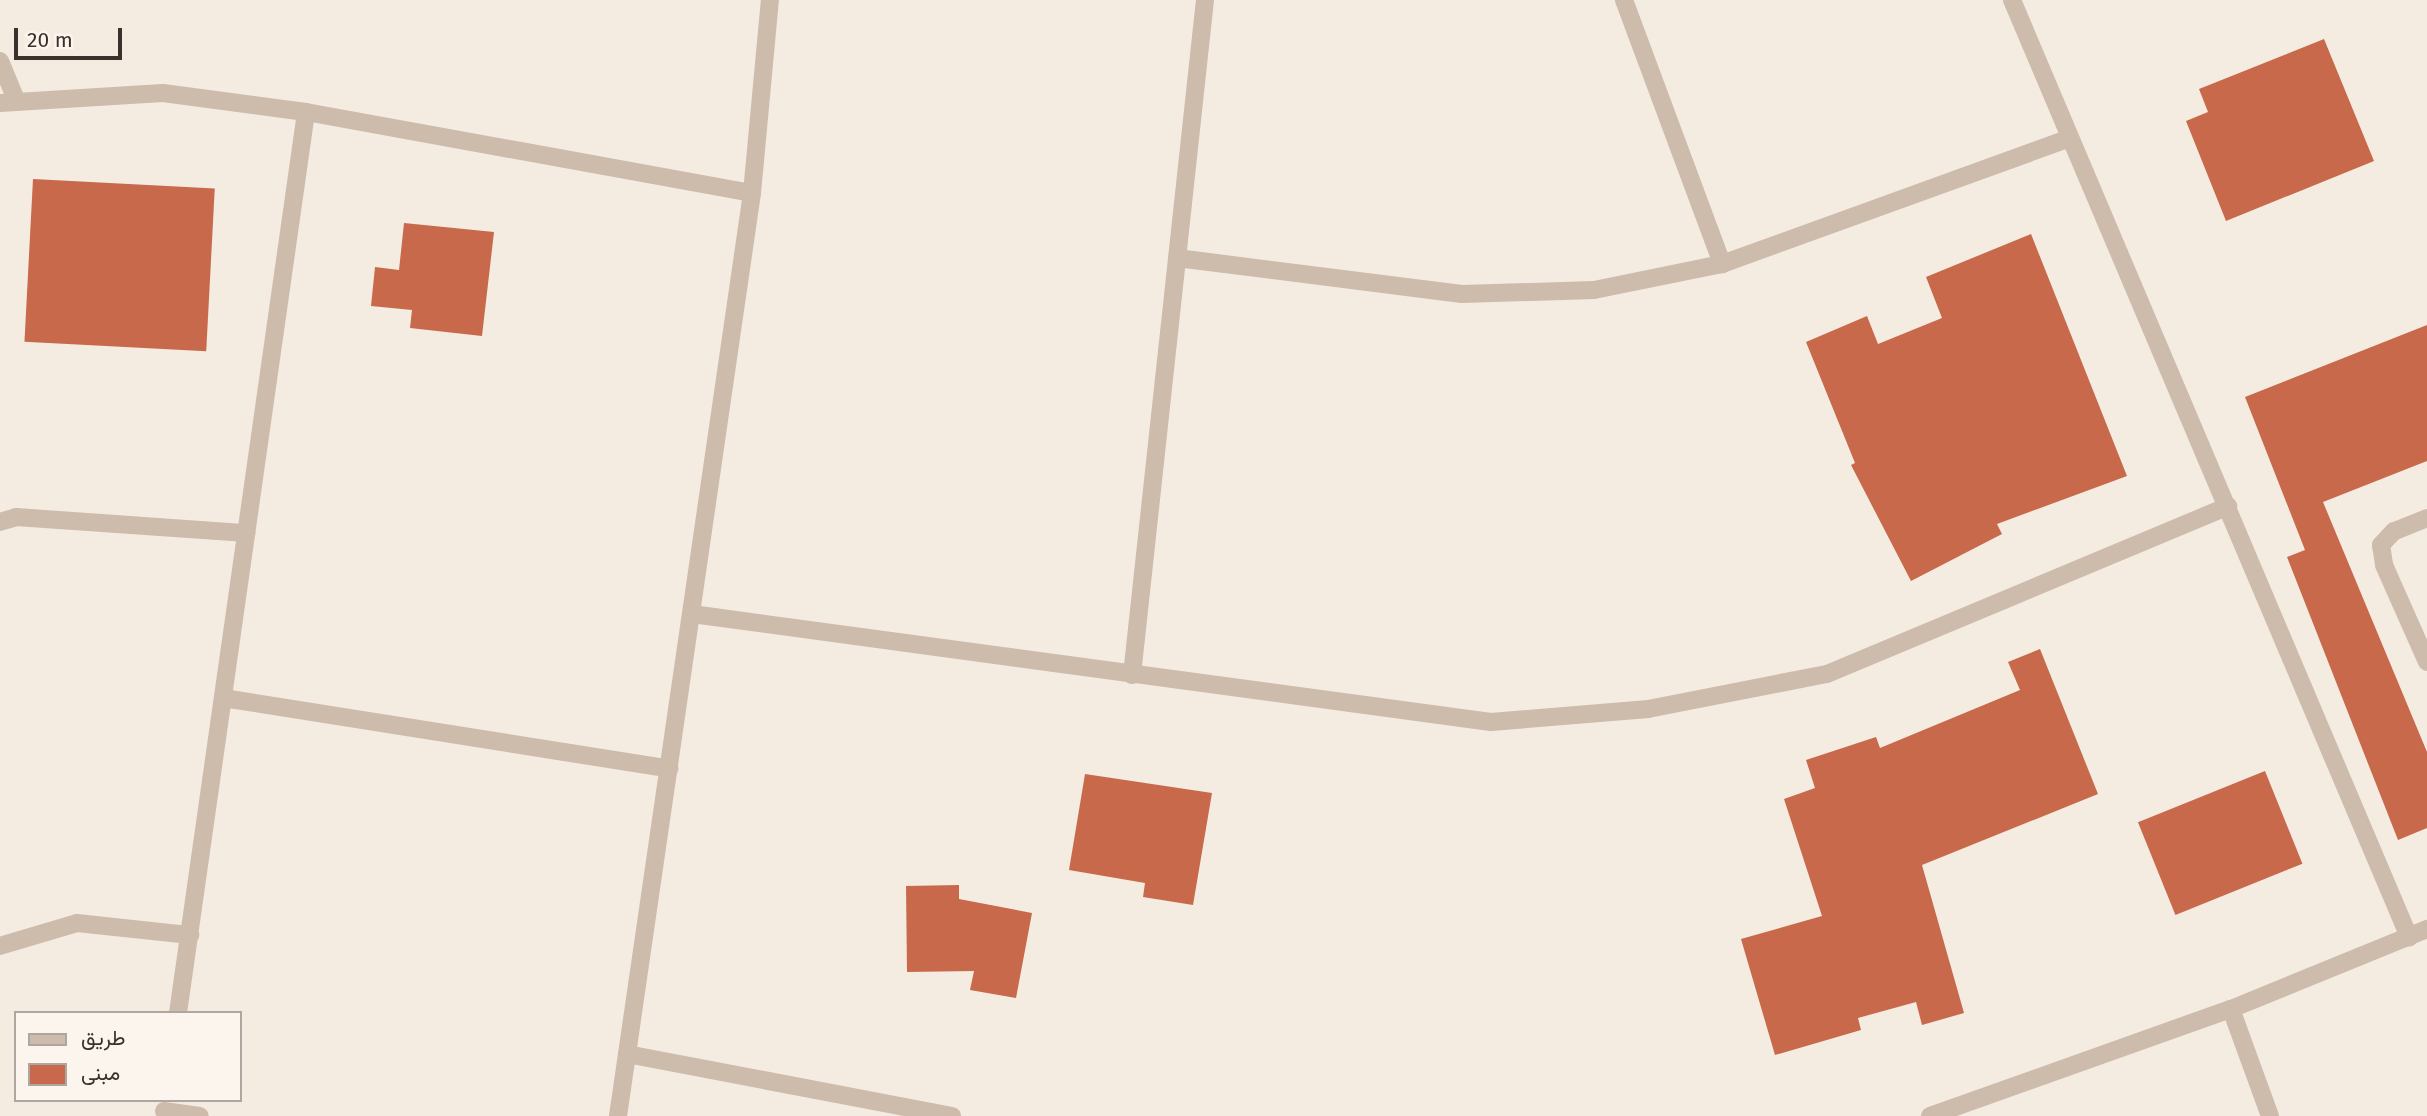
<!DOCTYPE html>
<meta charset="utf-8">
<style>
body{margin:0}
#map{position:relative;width:2427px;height:1116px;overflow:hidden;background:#f4ebe1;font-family:"Fira Sans",Vazirmatn,sans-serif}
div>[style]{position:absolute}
.building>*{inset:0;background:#c8694b;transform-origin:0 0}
.minor>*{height:18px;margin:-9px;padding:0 9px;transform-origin:9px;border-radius:9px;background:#cdbbac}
span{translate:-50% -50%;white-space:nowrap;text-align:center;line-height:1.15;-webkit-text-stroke:5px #fbf5ee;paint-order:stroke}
.legend{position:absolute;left:14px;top:1011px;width:228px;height:91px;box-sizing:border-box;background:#fbf5ee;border:2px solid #aea6a0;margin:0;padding:9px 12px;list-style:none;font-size:21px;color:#3b302b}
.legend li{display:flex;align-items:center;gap:14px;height:35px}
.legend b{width:35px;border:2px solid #aea6a0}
.scale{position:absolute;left:14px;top:28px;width:108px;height:32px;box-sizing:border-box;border:4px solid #3b302b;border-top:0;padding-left:9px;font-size:21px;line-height:24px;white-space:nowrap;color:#3b302b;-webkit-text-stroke:5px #fbf5ee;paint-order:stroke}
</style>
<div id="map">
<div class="building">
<i style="clip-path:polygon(2324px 39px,2374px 161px,2226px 221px,2186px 121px,2208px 112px,2199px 89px)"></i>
<i style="left:33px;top:179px;width:182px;height:163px;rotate:3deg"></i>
<i style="clip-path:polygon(404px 223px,494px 232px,482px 336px,410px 328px,412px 310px,371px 306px,375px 267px,399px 270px)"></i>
<i style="clip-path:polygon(2031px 234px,2127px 476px,1997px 524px,2002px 534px,1911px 581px,1851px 465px,1855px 463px,1806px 342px,1867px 316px,1878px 344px,1942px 318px,1926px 277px)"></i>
<i style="clip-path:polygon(2427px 325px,2427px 461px,2323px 502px,2427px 752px,2427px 828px,2398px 840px,2287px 557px,2305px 550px,2245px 397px)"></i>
<i style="clip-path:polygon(2040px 649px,2098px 794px,1922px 865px,1964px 1013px,1922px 1025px,1916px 1002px,1858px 1018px,1861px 1030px,1775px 1055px,1741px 939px,1822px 916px,1784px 799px,1815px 788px,1806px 760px,1876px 737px,1880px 748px,2020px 690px,2008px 662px)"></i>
<i style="left:2265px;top:771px;width:100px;height:137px;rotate:68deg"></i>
<i style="clip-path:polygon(1085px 774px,1212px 793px,1193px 905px,1143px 897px,1145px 883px,1069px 870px)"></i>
<i style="clip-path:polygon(959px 885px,959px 899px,1032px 913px,1016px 998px,970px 990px,974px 971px,907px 972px,906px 886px)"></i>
</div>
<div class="minor">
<i style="left:1624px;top:0;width:282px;rotate:69.6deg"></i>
<i style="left:2012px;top:0;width:1018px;rotate:67.04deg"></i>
<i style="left:0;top:61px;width:44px;rotate:67.5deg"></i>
<i style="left:0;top:103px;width:163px;rotate:-3.5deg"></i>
<i style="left:163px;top:93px;width:144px;rotate:7.6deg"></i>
<i style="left:306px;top:112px;width:453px;rotate:10.3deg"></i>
<i style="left:1177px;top:258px;width:287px;rotate:7.2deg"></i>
<i style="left:1462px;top:294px;width:132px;rotate:-1.7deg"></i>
<i style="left:1594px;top:290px;width:131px;rotate:-11.5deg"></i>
<i style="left:1722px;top:264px;width:368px;rotate:-19.9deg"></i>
<i style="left:2427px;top:518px;width:35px;rotate:158deg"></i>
<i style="left:2394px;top:531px;width:19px;rotate:133deg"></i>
<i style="left:2381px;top:545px;width:20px;rotate:81deg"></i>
<i style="left:2384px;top:565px;width:106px;rotate:66.1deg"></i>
<i style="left:0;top:522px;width:17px;rotate:-17deg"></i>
<i style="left:16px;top:517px;width:231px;rotate:4deg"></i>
<i style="left:692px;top:614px;width:806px;rotate:7.7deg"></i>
<i style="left:1491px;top:722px;width:158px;rotate:-4.7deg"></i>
<i style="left:1648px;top:709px;width:182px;rotate:-11.1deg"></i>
<i style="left:1827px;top:674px;width:435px;rotate:-22.7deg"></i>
<i style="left:1132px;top:675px;width:679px;rotate:-83.83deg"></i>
<i style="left:223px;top:698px;width:452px;rotate:9deg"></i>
<i style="left:0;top:946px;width:80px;rotate:-16.6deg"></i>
<i style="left:77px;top:923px;width:114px;rotate:6.1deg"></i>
<i style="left:2231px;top:1009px;width:114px;rotate:70deg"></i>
<i style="left:178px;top:1013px;width:910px;rotate:-81.91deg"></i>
<i style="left:627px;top:1054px;width:331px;rotate:10.8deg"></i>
<i style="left:164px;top:1111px;width:36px;rotate:8deg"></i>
<i style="left:618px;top:1116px;width:933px;rotate:-81.74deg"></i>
<i style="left:752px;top:193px;width:194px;rotate:-84.7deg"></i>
<i style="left:1930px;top:1116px;width:319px;rotate:-19.6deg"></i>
<i style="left:2231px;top:1009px;width:212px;rotate:-22.2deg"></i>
</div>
<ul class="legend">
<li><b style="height:9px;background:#cdbbac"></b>طريق</li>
<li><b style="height:19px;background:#c8694b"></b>مبنى</li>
</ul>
<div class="scale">20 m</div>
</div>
